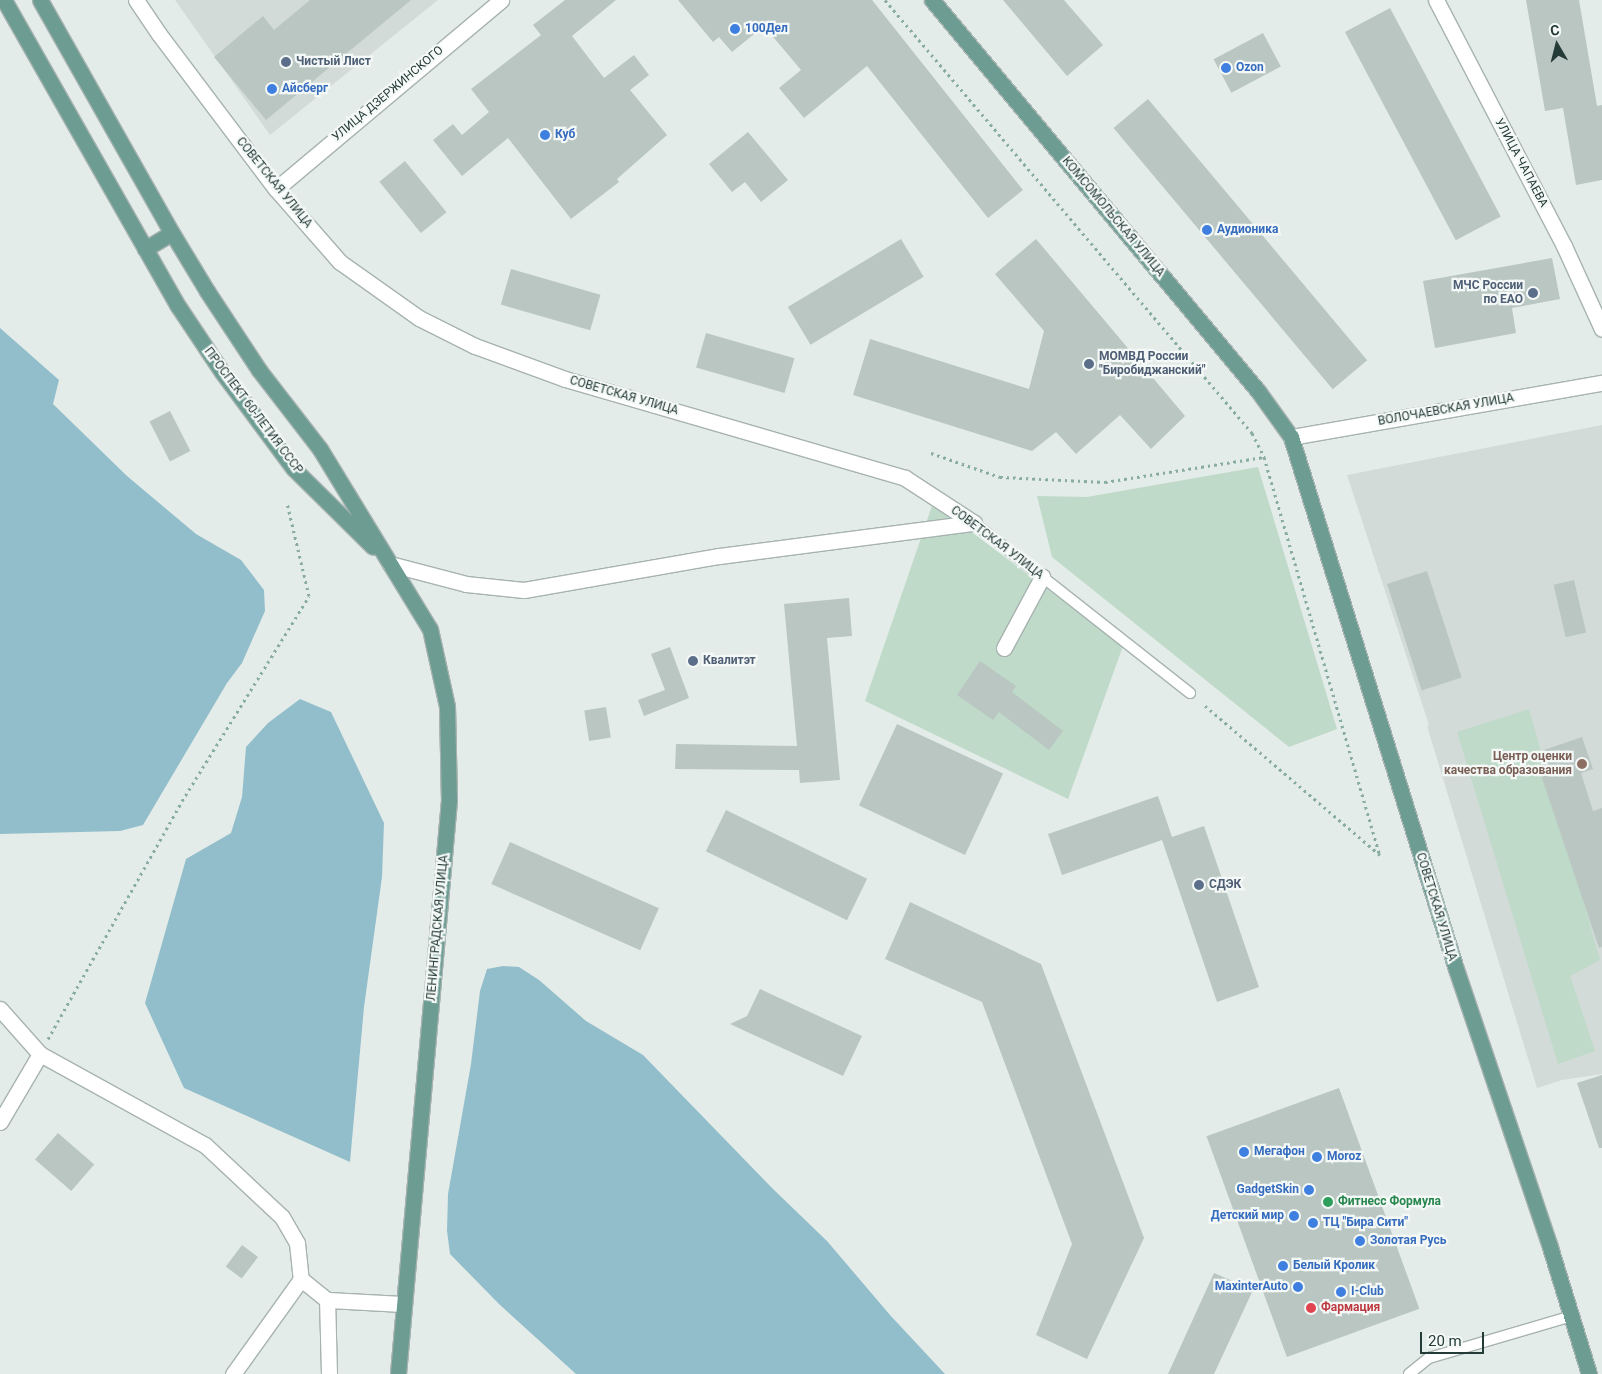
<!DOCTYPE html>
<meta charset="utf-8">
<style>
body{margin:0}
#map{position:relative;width:1602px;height:1374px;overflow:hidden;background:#e4ece9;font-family:Roboto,sans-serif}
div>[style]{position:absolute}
.built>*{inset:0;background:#d2dbd8}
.green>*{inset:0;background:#bfdac8}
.water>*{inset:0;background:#92becb}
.building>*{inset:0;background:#b9c6c2;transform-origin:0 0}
.path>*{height:3px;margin-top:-1.5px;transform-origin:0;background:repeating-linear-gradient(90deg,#88aca3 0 2.5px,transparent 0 6.5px)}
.roads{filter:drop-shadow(1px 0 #a7b3b0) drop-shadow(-1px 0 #a7b3b0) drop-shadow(0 1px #a7b3b0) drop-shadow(0 -1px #a7b3b0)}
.lane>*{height:10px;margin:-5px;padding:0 5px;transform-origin:5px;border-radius:5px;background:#fff}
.street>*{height:15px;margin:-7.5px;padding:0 7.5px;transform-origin:7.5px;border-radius:7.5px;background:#fff}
.secondary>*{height:15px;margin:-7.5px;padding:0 7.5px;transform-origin:7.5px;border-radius:7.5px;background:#fff}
.primary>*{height:15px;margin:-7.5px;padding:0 7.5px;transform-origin:7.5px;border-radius:7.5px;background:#6d9c93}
.dots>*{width:14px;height:14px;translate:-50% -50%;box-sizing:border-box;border:2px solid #f4f9f7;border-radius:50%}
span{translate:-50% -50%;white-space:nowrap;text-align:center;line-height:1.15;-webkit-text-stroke:4.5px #f4f9f7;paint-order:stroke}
.shop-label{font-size:12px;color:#366cbe;font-weight:700}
.left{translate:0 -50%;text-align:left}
.right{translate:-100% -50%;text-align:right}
.service-label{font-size:12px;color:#4e5e75;font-weight:700}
.street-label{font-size:12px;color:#253b37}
.education-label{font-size:12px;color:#785e54;font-weight:700}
.leisure-label{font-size:12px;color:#27864d;font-weight:700}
.health-label{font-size:12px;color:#be3a42;font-weight:700}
.north{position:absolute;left:1532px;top:20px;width:50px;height:50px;-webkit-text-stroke:4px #f4f9f7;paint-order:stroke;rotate:352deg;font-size:14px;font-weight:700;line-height:20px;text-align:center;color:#253b37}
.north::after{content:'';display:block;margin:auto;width:18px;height:22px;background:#253b37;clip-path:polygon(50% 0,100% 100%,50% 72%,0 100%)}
.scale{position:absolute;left:1420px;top:1332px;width:64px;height:22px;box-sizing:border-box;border:2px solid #253b37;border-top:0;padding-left:6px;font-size:15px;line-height:18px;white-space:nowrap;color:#253b37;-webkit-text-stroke:4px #f4f9f7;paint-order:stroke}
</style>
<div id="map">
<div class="built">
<i style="clip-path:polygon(175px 0,438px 0,270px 135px)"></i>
<i style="clip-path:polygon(1602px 425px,1602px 1074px,1562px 1080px,1537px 1088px,1427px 726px,1429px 725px,1347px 475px)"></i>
</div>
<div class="green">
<i style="clip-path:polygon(1258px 467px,1337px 729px,1289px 747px,1052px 557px,1037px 496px,1087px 497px)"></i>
<i style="clip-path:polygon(933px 503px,1123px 646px,1068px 799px,865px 701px)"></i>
<i style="clip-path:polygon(1529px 709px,1600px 960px,1570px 976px,1595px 1051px,1558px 1064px,1457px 732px)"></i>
</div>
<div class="water">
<i style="clip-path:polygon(0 328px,59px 380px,53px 404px,127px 476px,196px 534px,241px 560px,264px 590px,265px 611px,242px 663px,227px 683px,143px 825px,120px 831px,0 834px)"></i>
<i style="clip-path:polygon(300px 699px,331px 712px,384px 823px,382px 877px,364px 1007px,350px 1162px,184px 1088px,145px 1003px,186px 859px,231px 833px,242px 797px,246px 747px,268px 723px)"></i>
<i style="clip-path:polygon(503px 966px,519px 967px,539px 980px,586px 1021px,643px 1055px,773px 1189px,827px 1241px,890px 1315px,945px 1374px,576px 1374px,499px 1304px,450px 1254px,447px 1231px,448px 1194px,471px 1064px,480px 991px,487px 969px)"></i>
</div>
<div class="building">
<i style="clip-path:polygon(310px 0,411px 0,266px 120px,214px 57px,263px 16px,274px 30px)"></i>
<i style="clip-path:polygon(565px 0,616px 0,572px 36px,604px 78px,634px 55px,649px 75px,630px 90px,667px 135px,617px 179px,619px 182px,571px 219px,508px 138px,462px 176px,433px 140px,453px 124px,462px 135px,489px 112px,471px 89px,541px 35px,533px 25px)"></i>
<i style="clip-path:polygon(678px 0,872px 0,1023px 190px,988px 218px,867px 66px,804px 118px,779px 88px,801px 70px,764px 26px,732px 52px,719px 37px,713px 42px)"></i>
<i style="clip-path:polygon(1003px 0,1064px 0,1103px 45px,1067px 76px)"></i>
<i style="clip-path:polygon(1526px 0,1579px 0,1597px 106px,1602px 105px,1602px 180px,1576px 185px,1563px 108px,1545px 111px)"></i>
<i style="left:1390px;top:8px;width:236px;height:51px;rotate:62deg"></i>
<i style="left:1263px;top:33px;width:38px;height:56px;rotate:62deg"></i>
<i style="left:1148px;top:99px;width:341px;height:45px;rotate:50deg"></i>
<i style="clip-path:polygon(748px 132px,788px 180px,761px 202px,745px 182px,732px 192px,709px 164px)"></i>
<i style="left:405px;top:161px;width:66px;height:33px;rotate:51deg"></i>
<i style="left:901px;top:239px;width:44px;height:132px;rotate:59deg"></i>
<i style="clip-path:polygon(1036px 239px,1185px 416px,1151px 449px,1120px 415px,1076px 454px,1056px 432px,1032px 451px,853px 395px,870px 339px,1029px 389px,1044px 331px,995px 274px)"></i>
<i style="clip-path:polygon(1552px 258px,1560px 299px,1512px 308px,1516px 333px,1435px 348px,1423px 281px)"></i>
<i style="left:511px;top:269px;width:93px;height:37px;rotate:16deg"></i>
<i style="left:706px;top:333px;width:92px;height:36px;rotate:16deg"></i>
<i style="left:170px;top:411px;width:45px;height:23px;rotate:63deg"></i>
<i style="left:1427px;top:571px;width:112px;height:42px;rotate:72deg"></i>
<i style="left:1574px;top:580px;width:54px;height:21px;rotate:77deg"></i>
<i style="clip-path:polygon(849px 598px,852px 636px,827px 638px,840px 780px,800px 783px,799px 770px,675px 769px,676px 744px,797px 746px,784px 604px)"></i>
<i style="clip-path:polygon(670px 647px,689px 698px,644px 716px,638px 700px,665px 690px,651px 654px)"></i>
<i style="clip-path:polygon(980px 661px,1016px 686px,1012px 692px,1063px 731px,1049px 750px,999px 712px,993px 720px,957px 695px)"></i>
<i style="left:606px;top:707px;width:31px;height:22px;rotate:81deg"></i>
<i style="left:897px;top:724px;width:117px;height:90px;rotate:25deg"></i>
<i style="clip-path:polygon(1582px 737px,1593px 769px,1581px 773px,1593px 811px,1602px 808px,1602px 947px,1599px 948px,1540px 772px,1550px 768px,1544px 750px)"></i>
<i style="clip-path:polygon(1158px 796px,1172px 837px,1204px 826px,1259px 987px,1217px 1002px,1162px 840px,1062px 875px,1048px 834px)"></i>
<i style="left:726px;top:810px;width:157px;height:46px;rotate:26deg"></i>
<i style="left:510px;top:842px;width:163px;height:46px;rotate:24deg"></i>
<i style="clip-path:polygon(910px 902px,1041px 964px,1144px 1238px,1087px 1359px,1036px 1335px,1072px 1244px,982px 1002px,885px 959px)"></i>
<i style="clip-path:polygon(760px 989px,862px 1036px,843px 1076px,730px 1024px,747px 1016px)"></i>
<i style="clip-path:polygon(1602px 1075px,1602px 1148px,1599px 1148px,1577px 1083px)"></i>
<i style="left:1339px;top:1088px;width:235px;height:141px;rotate:70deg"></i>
<i style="left:58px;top:1133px;width:48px;height:35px;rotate:41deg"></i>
<i style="left:242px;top:1245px;width:20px;height:27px;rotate:37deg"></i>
<i style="clip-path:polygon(1214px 1273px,1253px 1290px,1214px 1374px,1168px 1374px)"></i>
</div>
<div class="path">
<i style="left:885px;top:0;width:568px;rotate:49.72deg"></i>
<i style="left:1252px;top:433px;width:27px;rotate:63deg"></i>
<i style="left:1264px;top:457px;width:415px;rotate:73.8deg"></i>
<i style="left:1380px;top:855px;width:234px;rotate:-139.5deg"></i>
<i style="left:931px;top:453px;width:73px;rotate:19.2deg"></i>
<i style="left:1000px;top:477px;width:105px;rotate:2.7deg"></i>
<i style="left:1105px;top:482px;width:161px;rotate:-8.9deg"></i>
<i style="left:48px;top:1039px;width:273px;rotate:-60.6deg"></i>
<i style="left:182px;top:801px;width:241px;rotate:-58.2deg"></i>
<i style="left:309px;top:596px;width:96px;rotate:-103.3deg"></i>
</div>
<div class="roads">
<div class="lane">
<i style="left:974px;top:523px;width:275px;rotate:38.2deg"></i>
<i style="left:1409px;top:1374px;width:26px;rotate:-39deg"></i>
<i style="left:1429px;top:1358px;width:149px;rotate:-16.4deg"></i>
</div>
<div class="street">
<i style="left:1436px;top:0;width:277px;rotate:62.5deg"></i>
<i style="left:1564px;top:246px;width:91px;rotate:65.4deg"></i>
<i style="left:390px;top:564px;width:79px;rotate:14.7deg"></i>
<i style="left:466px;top:584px;width:58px;rotate:5.9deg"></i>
<i style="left:524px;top:590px;width:198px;rotate:-9.9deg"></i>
<i style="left:719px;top:556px;width:257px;rotate:-7.4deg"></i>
<i style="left:1004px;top:648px;width:81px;rotate:-61.8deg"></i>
<i style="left:0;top:1009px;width:60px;rotate:48.4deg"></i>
<i style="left:40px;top:1054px;width:188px;rotate:28.9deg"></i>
<i style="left:205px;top:1145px;width:105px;rotate:43.1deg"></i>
<i style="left:282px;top:1217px;width:30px;rotate:60deg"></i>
<i style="left:297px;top:1243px;width:36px;rotate:84deg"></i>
<i style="left:0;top:1122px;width:79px;rotate:-59.5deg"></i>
<i style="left:233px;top:1374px;width:117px;rotate:-54.4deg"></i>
<i style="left:301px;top:1279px;width:33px;rotate:39deg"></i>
<i style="left:329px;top:1374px;width:74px;rotate:-91.5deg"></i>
<i style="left:327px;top:1300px;width:77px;rotate:3deg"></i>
</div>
<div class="secondary">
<i style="left:136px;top:0;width:41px;rotate:55.9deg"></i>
<i style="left:159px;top:34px;width:194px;rotate:53deg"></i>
<i style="left:276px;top:189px;width:97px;rotate:48.8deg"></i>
<i style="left:340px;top:262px;width:97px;rotate:35.3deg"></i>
<i style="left:419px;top:318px;width:63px;rotate:26.6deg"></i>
<i style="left:475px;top:346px;width:96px;rotate:20.1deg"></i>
<i style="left:565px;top:379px;width:354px;rotate:16.2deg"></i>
<i style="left:905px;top:478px;width:82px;rotate:33.1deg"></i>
<i style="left:276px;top:189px;width:294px;rotate:-40deg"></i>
<i style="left:1291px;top:437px;width:316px;rotate:-9.9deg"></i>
</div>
<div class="primary">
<i style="left:4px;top:0;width:352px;rotate:60.4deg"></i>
<i style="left:178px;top:306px;width:79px;rotate:56.3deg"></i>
<i style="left:222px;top:372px;width:119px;rotate:53.5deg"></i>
<i style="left:293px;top:468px;width:112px;rotate:44.6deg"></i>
<i style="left:40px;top:0;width:268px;rotate:60.5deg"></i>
<i style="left:172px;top:233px;width:68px;rotate:58.9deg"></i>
<i style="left:207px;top:291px;width:95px;rotate:56.6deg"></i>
<i style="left:259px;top:370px;width:100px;rotate:52.3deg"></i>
<i style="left:320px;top:449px;width:211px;rotate:58.6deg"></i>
<i style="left:430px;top:629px;width:79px;rotate:77.6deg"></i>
<i style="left:447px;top:706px;width:94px;rotate:88.8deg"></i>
<i style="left:449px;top:800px;width:576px;rotate:95.08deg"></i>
<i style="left:932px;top:0;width:509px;rotate:50.18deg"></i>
<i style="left:1258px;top:391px;width:57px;rotate:54.3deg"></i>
<i style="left:1291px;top:437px;width:557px;rotate:72.77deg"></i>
<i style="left:1456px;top:969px;width:293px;rotate:71.3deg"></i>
<i style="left:1550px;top:1247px;width:133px;rotate:72.9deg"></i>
<i style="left:145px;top:249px;width:31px;rotate:-31deg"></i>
</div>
</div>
<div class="dots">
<i style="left:735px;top:29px;background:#3f7fe0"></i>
<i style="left:286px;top:62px;background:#5c6f8a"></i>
<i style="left:1226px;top:68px;background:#3f7fe0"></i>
<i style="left:272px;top:89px;background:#3f7fe0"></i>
<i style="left:545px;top:135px;background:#3f7fe0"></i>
<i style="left:1207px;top:230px;background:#3f7fe0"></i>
<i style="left:1533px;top:293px;background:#5c6f8a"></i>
<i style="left:1089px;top:364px;background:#5c6f8a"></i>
<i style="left:693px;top:661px;background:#5c6f8a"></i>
<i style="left:1582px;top:764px;background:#8d6e63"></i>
<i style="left:1199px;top:885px;background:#5c6f8a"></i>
<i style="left:1244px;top:1152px;background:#3f7fe0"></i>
<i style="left:1317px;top:1157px;background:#3f7fe0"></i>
<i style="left:1309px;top:1190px;background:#3f7fe0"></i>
<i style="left:1328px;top:1202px;background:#2e9e5b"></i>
<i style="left:1294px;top:1216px;background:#3f7fe0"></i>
<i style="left:1313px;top:1223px;background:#3f7fe0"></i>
<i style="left:1360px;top:1241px;background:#3f7fe0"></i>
<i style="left:1283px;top:1266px;background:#3f7fe0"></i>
<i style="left:1298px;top:1287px;background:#3f7fe0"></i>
<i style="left:1341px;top:1292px;background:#3f7fe0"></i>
<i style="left:1311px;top:1308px;background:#e0444e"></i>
</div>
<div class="shop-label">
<span class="left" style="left:745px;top:29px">100Дел</span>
<span class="left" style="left:1236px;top:68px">Ozon</span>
<span class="left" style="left:282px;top:89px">Айсберг</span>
<span class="left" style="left:555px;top:135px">Куб</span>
<span class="left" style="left:1217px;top:230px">Аудионика</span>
<span class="left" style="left:1254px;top:1152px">Мегафон</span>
<span class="left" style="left:1327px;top:1157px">Moroz</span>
<span class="right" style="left:1299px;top:1190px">GadgetSkin</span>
<span class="right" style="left:1284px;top:1216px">Детский мир</span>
<span class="left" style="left:1323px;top:1223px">ТЦ "Бира Сити"</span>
<span class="left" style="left:1370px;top:1241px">Золотая Русь</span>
<span class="left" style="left:1293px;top:1266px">Белый Кролик</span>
<span class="right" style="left:1288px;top:1287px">MaxinterAuto</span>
<span class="left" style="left:1351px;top:1292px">I-Club</span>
</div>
<div class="service-label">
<span class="left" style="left:296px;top:62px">Чистый Лист</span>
<span class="right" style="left:1523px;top:293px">МЧС России<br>по ЕАО</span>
<span class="left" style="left:1099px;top:364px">МОМВД России<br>"Биробиджанский"</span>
<span class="left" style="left:703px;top:661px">Квалитэт</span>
<span class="left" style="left:1209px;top:885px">СДЭК</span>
</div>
<div class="street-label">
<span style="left:388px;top:94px;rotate:-40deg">УЛИЦА ДЗЕРЖИНСКОГО</span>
<span style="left:1521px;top:163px;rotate:62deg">УЛИЦА ЧАПАЕВА</span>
<span style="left:274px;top:183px;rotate:51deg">СОВЕТСКАЯ УЛИЦА</span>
<span style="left:1113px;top:217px;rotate:50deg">КОМСОМОЛЬСКАЯ УЛИЦА</span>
<span style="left:624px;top:396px;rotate:16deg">СОВЕТСКАЯ УЛИЦА</span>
<span style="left:1446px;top:410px;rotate:-10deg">ВОЛОЧАЕВСКАЯ УЛИЦА</span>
<span style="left:253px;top:411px;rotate:53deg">ПРОСПЕКТ 60-ЛЕТИЯ СССР</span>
<span style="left:997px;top:543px;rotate:37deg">СОВЕТСКАЯ УЛИЦА</span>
<span style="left:1436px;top:907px;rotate:73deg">СОВЕТСКАЯ УЛИЦА</span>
<span style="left:438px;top:928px;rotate:-85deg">ЛЕНИНГРАДСКАЯ УЛИЦА</span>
</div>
<div class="education-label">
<span class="right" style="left:1572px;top:764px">Центр оценки<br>качества образования</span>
</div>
<div class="leisure-label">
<span class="left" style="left:1338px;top:1202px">Фитнесс Формула</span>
</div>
<div class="health-label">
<span class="left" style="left:1321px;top:1308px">Фармация</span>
</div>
<div class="north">С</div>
<div class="scale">20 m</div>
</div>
